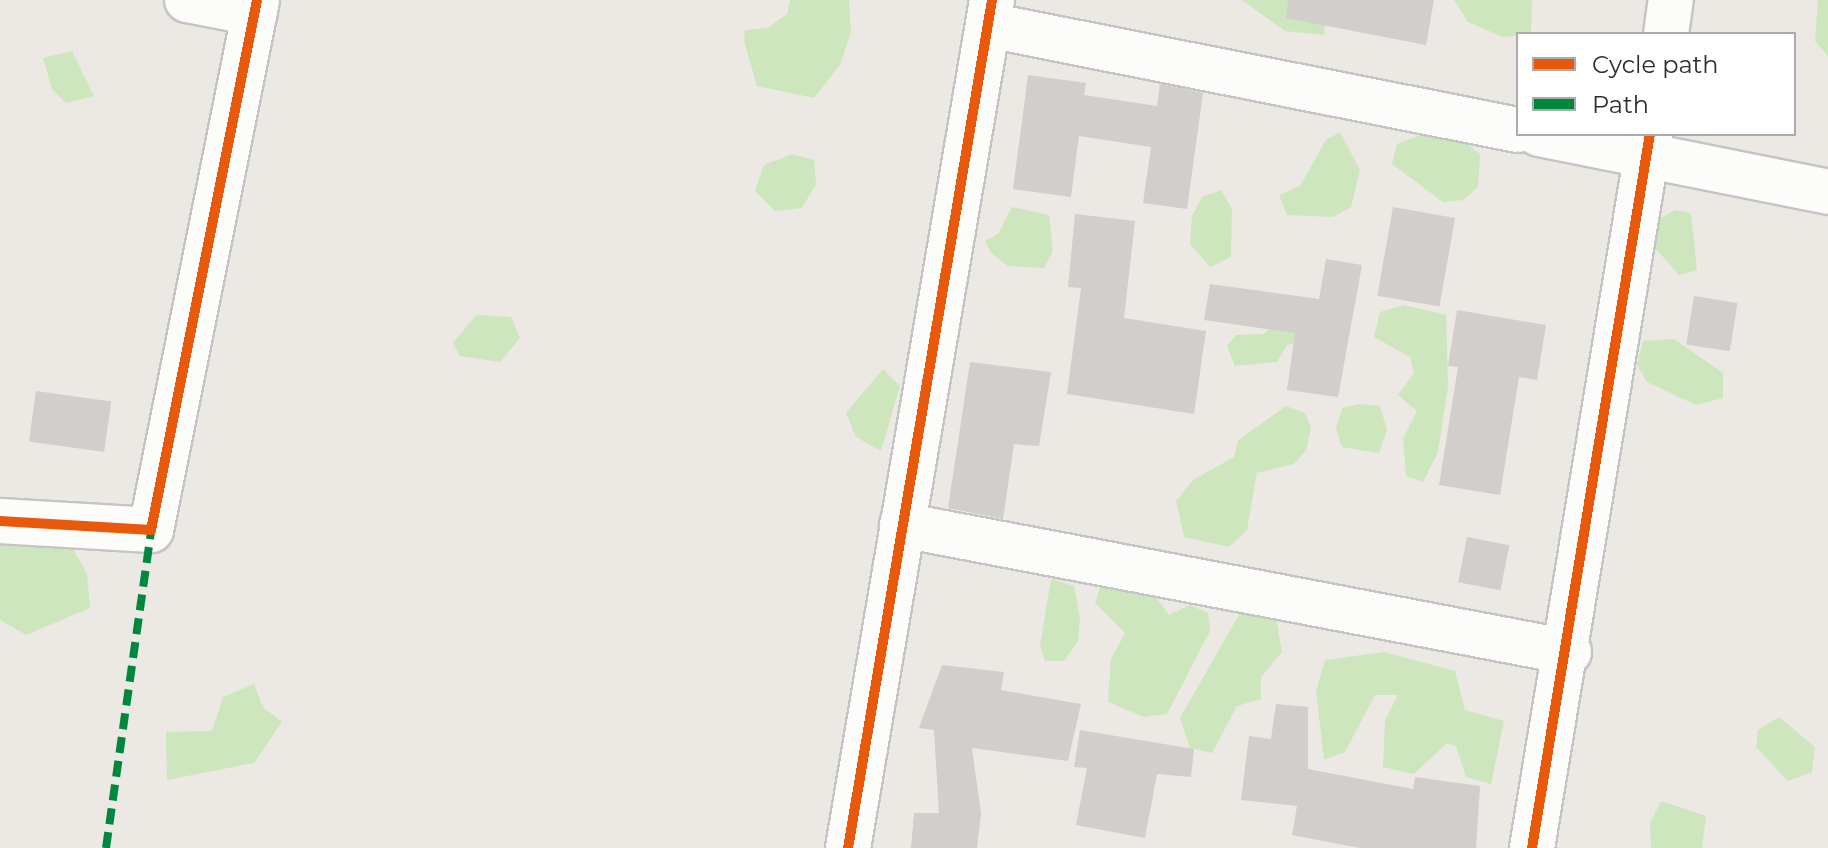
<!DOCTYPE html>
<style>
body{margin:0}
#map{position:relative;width:1828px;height:848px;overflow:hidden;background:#ece8e4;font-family:Montserrat,sans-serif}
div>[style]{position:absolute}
.green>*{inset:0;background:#cee6be}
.building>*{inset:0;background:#d1cecb;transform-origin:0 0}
.roads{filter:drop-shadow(2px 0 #c5c4c5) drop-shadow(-2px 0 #c5c4c5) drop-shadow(0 2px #c5c4c5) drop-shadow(0 -2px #c5c4c5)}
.minor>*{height:44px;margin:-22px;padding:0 22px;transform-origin:22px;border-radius:22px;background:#fcfcfb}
.quiet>*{height:8px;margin-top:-4px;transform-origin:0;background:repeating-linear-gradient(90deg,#00873e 0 16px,transparent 0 24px)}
.cycleway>*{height:10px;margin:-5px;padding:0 5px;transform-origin:5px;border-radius:5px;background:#e8590c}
span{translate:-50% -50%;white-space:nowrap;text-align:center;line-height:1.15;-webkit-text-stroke:8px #fff;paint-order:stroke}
.legend{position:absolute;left:1516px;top:32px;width:280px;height:104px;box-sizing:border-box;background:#fff;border:2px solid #ababab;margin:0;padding:10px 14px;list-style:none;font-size:24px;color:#2e2e2e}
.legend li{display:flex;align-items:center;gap:16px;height:40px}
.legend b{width:40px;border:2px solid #ababab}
</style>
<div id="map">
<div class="green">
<i style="clip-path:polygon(790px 0,849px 0,851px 32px,840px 65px,814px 98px,757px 86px,744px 41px,745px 30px,767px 28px,787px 14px)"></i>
<i style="clip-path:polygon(1242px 0,1296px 0,1326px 18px,1324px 35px,1285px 31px)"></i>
<i style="clip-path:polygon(1454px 0,1532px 0,1531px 34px,1503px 37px,1468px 22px)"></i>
<i style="clip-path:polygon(1818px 0,1828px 0,1828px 56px,1815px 41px)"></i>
<i style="clip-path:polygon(72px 51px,94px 96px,66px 103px,52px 89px,43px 58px)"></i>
<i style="clip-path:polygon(1340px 132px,1360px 170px,1351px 207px,1333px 217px,1287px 215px,1279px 195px,1300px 186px,1326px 140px)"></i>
<i style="clip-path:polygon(1426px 133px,1458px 137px,1480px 154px,1478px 187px,1463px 200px,1443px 202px,1392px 164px,1397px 144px)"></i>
<i style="clip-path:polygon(792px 154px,814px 160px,816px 184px,802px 208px,775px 211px,755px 191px,764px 165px)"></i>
<i style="clip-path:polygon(1221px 190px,1232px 209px,1231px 257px,1210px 267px,1190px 244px,1192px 216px,1202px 197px)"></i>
<i style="clip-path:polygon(1012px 207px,1049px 215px,1053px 251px,1044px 268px,1008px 266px,991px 253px,985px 241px,998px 234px)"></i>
<i style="clip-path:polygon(1675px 210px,1691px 213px,1697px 270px,1679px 275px,1649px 241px,1654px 222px)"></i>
<i style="clip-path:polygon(1285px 297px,1301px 342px,1287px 345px,1277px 362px,1235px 366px,1227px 346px,1236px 335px,1264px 334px,1280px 319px)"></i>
<i style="clip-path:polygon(1404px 305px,1446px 315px,1448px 387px,1438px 452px,1423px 482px,1406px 476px,1403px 439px,1417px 411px,1398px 395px,1414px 373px,1410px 357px,1374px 337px,1380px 312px)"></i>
<i style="clip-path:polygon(476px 315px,511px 317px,520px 338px,500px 362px,460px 356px,453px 343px)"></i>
<i style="clip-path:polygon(1674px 339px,1723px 373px,1723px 398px,1696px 405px,1647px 382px,1637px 365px,1643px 341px)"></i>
<i style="clip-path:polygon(883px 369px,900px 386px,881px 451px,856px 437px,846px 413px)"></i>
<i style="clip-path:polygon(1360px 404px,1380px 406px,1387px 430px,1379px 453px,1342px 447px,1336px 429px,1342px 408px)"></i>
<i style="clip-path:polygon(1286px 406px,1305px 413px,1311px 427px,1306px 450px,1294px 464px,1257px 473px,1247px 530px,1229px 547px,1184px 537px,1176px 501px,1193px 480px,1234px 457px,1238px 440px)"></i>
<i style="clip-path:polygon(51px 513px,87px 573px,90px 608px,26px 635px,0 620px,0 538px)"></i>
<i style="clip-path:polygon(1051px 579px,1074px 586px,1080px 619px,1078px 641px,1064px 661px,1045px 661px,1040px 646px)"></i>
<i style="clip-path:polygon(1101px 584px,1150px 589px,1169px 615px,1190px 605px,1208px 613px,1210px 631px,1167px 714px,1144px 717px,1108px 702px,1111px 659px,1125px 633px,1095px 603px)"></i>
<i style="clip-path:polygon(1241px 611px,1275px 612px,1282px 652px,1261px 677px,1261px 699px,1237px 706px,1212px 753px,1190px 748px,1180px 718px)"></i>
<i style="clip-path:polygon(1384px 652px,1455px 671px,1465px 710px,1504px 721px,1491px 784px,1466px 777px,1456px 746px,1447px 743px,1414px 774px,1383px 767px,1385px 720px,1398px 695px,1375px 695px,1345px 752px,1324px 760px,1316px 691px,1325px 660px)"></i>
<i style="clip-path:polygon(254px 684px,263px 707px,282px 722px,254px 763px,167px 780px,166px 732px,212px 731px,223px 697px)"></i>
<i style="clip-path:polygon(1779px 717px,1815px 747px,1812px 772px,1788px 781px,1756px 747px,1758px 730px)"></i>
<i style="clip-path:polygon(1661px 801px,1706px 816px,1702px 848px,1651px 848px,1650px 823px)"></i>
</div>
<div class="building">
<i style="clip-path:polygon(1288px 0,1434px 0,1426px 45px,1286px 18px)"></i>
<i style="clip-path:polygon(1028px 75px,1086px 83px,1084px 95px,1157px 106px,1160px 84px,1203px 93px,1187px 209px,1143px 203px,1151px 147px,1079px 136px,1071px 197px,1013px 189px)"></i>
<i style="left:1393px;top:207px;width:63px;height:90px;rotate:10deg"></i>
<i style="clip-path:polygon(1075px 214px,1135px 221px,1124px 318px,1206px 331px,1194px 414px,1067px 394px,1081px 288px,1068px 287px)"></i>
<i style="clip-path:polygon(1326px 259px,1362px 265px,1338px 397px,1287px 390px,1295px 333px,1204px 320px,1210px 284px,1319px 299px)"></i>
<i style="left:1694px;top:296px;width:44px;height:49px;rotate:9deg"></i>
<i style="clip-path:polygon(1457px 310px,1546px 325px,1537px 380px,1519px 377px,1500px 495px,1439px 485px,1458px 367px,1448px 366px)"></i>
<i style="clip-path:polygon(970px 362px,1051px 372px,1039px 446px,1014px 444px,1003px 519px,948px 508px)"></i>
<i style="left:36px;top:391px;width:76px;height:51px;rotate:8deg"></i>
<i style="left:1467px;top:537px;width:43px;height:46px;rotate:11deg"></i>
<i style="clip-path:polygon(942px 665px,1004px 672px,1001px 690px,1081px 704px,1068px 761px,972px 748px,981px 814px,977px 848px,911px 848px,914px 813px,939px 813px,934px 730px,919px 728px)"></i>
<i style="clip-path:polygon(1276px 704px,1308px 707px,1308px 769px,1413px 789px,1415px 777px,1480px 786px,1476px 848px,1360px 848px,1292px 835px,1297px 806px,1241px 800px,1249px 736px,1271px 739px)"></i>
<i style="clip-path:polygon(1080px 730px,1194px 749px,1191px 777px,1157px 774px,1145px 838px,1076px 825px,1087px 768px,1074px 767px)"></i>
</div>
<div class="roads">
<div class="minor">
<i style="left:187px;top:0;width:69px;rotate:10.8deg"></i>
<i style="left:988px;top:25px;width:540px;rotate:11.21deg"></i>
<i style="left:1666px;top:34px;width:34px;rotate:-82deg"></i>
<i style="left:1539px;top:134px;width:295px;rotate:11.3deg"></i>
<i style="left:0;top:521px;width:151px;rotate:3.4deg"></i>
<i style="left:151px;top:530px;width:540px;rotate:-78.69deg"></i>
<i style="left:902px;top:525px;width:679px;rotate:10.78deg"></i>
<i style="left:848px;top:848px;width:860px;rotate:-80.36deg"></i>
<i style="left:1532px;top:848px;width:724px;rotate:-80.62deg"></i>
</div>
</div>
<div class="quiet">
<i style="left:106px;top:848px;width:321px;rotate:-81.9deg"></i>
</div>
<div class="cycleway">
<i style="left:0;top:521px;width:151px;rotate:3.4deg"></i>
<i style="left:151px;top:530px;width:540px;rotate:-78.69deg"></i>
<i style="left:848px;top:848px;width:860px;rotate:-80.36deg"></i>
<i style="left:1532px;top:848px;width:724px;rotate:-80.62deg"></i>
</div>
<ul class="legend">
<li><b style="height:10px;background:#e8590c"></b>Cycle path</li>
<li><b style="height:10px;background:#00873e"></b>Path</li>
</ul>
</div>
